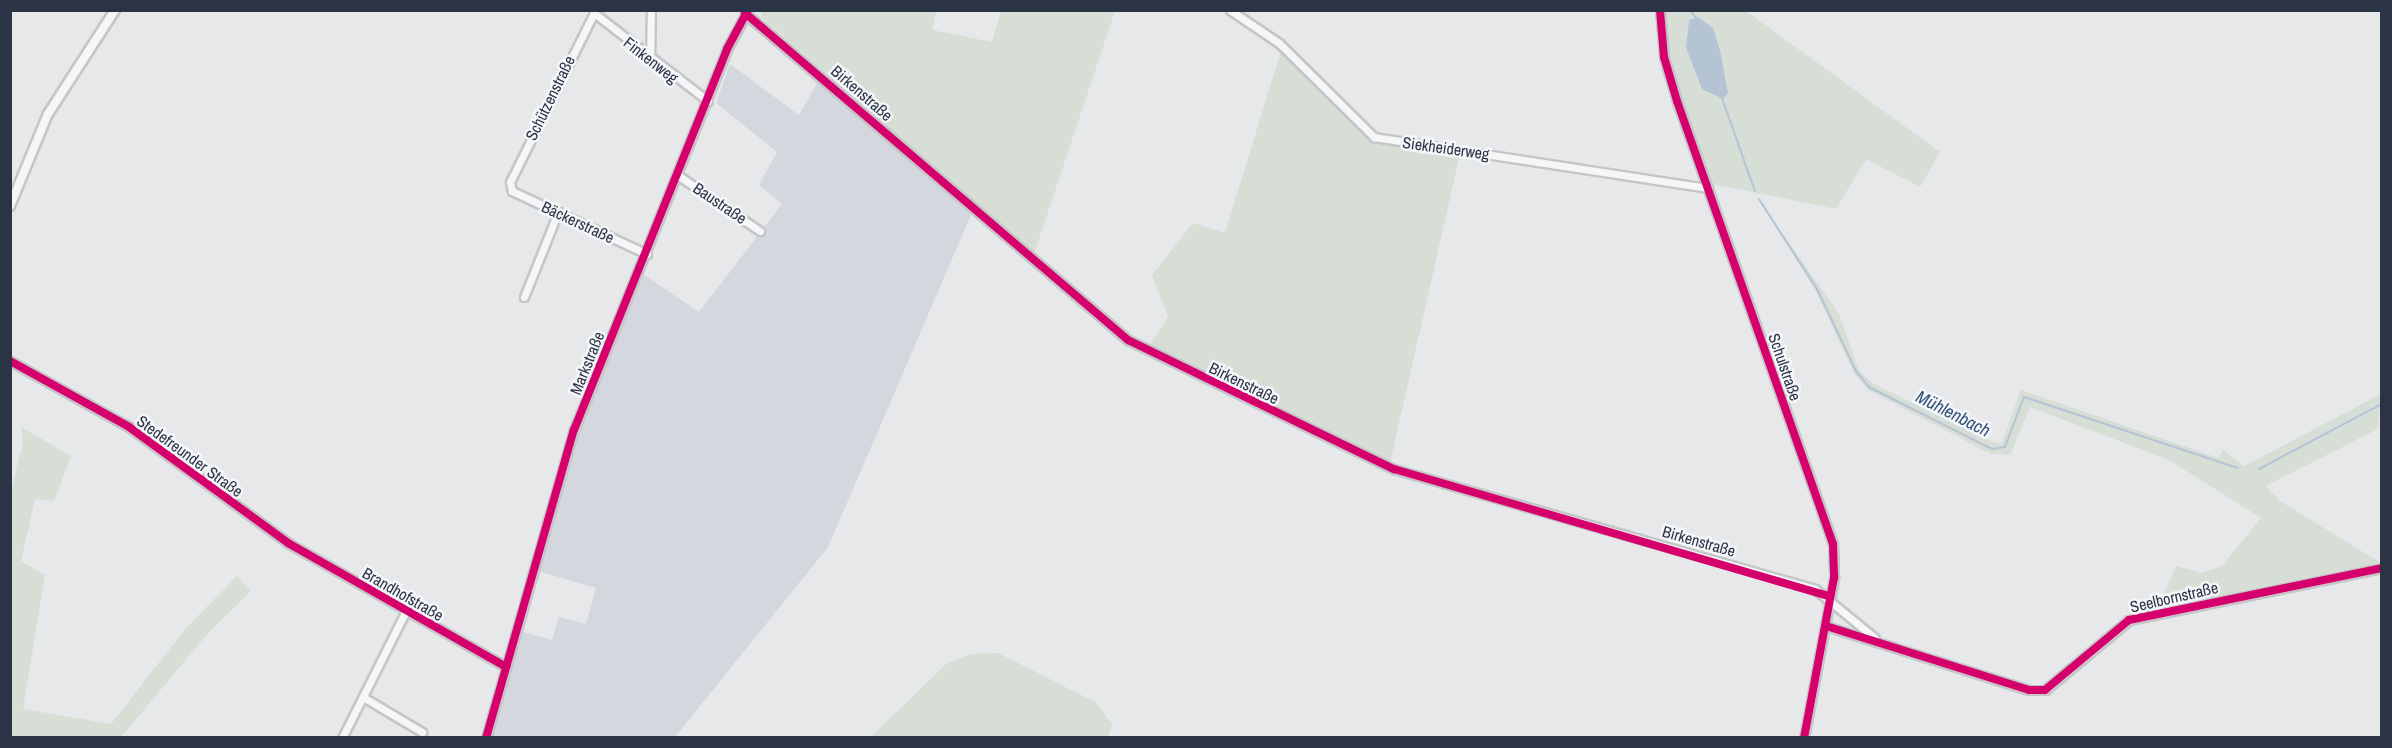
<!DOCTYPE html>
<meta charset="utf-8">
<style>
body{margin:0}
#map{position:relative;width:2392px;height:748px;overflow:hidden;background:#e6e8ea;font-family:"Archivo Narrow",sans-serif}
div>[style]{position:absolute}
.built>*{inset:0;background:#d4d7dd}
.green>*{inset:0;background:#d6ded6}
.water>*{inset:0;background:#b4c4d5}
.stream>*{height:2px;margin:-1px;padding:0 1px;transform-origin:1px;border-radius:1px;background:#b4c4d5}
.roads{filter:drop-shadow(2px 0 #c4c6c8) drop-shadow(-2px 0 #c4c6c8) drop-shadow(0 2px #c4c6c8) drop-shadow(0 -2px #c4c6c8)}
.minor>*{height:7px;margin:-3.5px;padding:0 3.5px;transform-origin:3.5px;border-radius:3.5px;background:#f5f6f7}
.tertiary>*{height:8px;margin:-4px;padding:0 4px;transform-origin:4px;border-radius:4px;background:#f5f6f7}
.cycleway>*{height:8px;margin:-4px;padding:0 4px;transform-origin:4px;border-radius:4px;background:#d6006c}
span{translate:-50% -50%;white-space:nowrap;text-align:center;line-height:1.15;-webkit-text-stroke:5px #f4f6f9;paint-order:stroke}
.street-label{font-size:16px;color:#2b3445}
.water-label{font-size:18px;color:#34527a;font-style:italic}
.frame{position:absolute;inset:0;border:12px solid #2b3445;pointer-events:none}
</style>
<div id="map">
<div class="built">
<i style="clip-path:polygon(730px 64px,799px 115px,819px 80px,971px 215px,828px 547px,675px 737px,492px 738px,523px 632px,552px 640px,559px 617px,586px 624px,596px 588px,538px 571px,588px 407px,644px 275px,699px 312px,782px 204px,759px 185px,777px 152px,716px 103px)"></i>
</div>
<div class="green">
<i style="clip-path:polygon(762px 10px,936px 11px,932px 30px,992px 42px,1001px 11px,1115px 11px,1034px 254px,761px 17px)"></i>
<i style="clip-path:polygon(evenodd,1665px 11px,1746px 11px,1940px 152px,1920px 187px,1866px 159px,1836px 209px,1713px 184px,1682px 106px,1669px 55px,1665px 11px,1698px 17px,1713px 28px,1728px 93px,1702px 89px,1686px 48px,1689px 20px,1698px 17px)"></i>
<i style="clip-path:polygon(1281px 51px,1368px 138px,1460px 154px,1390px 463px,1149px 346px,1168px 317px,1152px 275px,1193px 223px,1225px 233px)"></i>
<i style="clip-path:polygon(1757px 198px,1839px 314px,1859px 371px,1872px 383px,1993px 442px,2002px 443px,2021px 390px,2218px 458px,2223px 450px,2244px 466px,2381px 394px,2378px 429px,2265px 486px,2280px 501px,2381px 563px,2158px 609px,2176px 566px,2202px 573px,2222px 566px,2261px 518px,2169px 460px,2030px 407px,2010px 455px,1991px 454px,1868px 390px,1854px 373px,1816px 291px)"></i>
<i style="clip-path:polygon(21px 427px,71px 456px,54px 501px,35px 499px,21px 561px,45px 575px,23px 709px,111px 724px,186px 628px,237px 576px,251px 591px,209px 632px,121px 737px,11px 737px,10px 496px,23px 442px)"></i>
<i style="clip-path:polygon(998px 653px,1095px 702px,1112px 724px,1108px 737px,871px 737px,946px 664px,971px 654px)"></i>
</div>
<div class="water">
<i style="clip-path:polygon(1698px 17px,1713px 28px,1720px 50px,1728px 93px,1723px 99px,1702px 89px,1686px 48px,1689px 20px)"></i>
</div>
<div class="stream">
<i style="left:1690px;top:10px;width:10px;rotate:53deg"></i>
<i style="left:1722px;top:98px;width:99px;rotate:70.5deg"></i>
<i style="left:1759px;top:199px;width:107px;rotate:57.2deg"></i>
<i style="left:1817px;top:289px;width:91px;rotate:64.6deg"></i>
<i style="left:1856px;top:371px;width:21px;rotate:51deg"></i>
<i style="left:1869px;top:387px;width:138px;rotate:26.8deg"></i>
<i style="left:1992px;top:449px;width:13px;rotate:-9deg"></i>
<i style="left:2005px;top:447px;width:53px;rotate:-69.2deg"></i>
<i style="left:2024px;top:397px;width:225px;rotate:18.4deg"></i>
<i style="left:2259px;top:469px;width:139px;rotate:-27.9deg"></i>
</div>
<div class="roads">
<div class="minor">
<i style="left:1230px;top:10px;width:59px;rotate:34deg"></i>
<i style="left:1279px;top:43px;width:134px;rotate:44.7deg"></i>
<i style="left:1374px;top:137px;width:338px;rotate:8.7deg"></i>
<i style="left:1660px;top:10px;width:47px;rotate:85.1deg"></i>
<i style="left:1664px;top:57px;width:46px;rotate:73.5deg"></i>
<i style="left:1677px;top:101px;width:470px;rotate:70.6deg"></i>
<i style="left:1833px;top:544px;width:34px;rotate:88deg"></i>
<i style="left:1834px;top:578px;width:163px;rotate:100.6deg"></i>
<i style="left:745px;top:13px;width:504px;rotate:40.49deg"></i>
<i style="left:1128px;top:340px;width:296px;rotate:25.9deg"></i>
<i style="left:1394px;top:469px;width:438px;rotate:15.9deg"></i>
<i style="left:1815px;top:589px;width:77px;rotate:39.2deg"></i>
<i style="left:650px;top:61px;width:51px;rotate:-88.9deg"></i>
<i style="left:679px;top:176px;width:98px;rotate:34.2deg"></i>
<i style="left:647px;top:254px;width:149px;rotate:-155deg"></i>
<i style="left:512px;top:191px;width:9px;rotate:-103deg"></i>
<i style="left:510px;top:182px;width:189px;rotate:-63.6deg"></i>
<i style="left:594px;top:13px;width:144px;rotate:37.7deg"></i>
<i style="left:524px;top:297px;width:92px;rotate:-68.2deg"></i>
<i style="left:10px;top:361px;width:136px;rotate:29deg"></i>
<i style="left:129px;top:427px;width:197px;rotate:36.1deg"></i>
<i style="left:288px;top:543px;width:251px;rotate:29.6deg"></i>
<i style="left:1826px;top:626px;width:213px;rotate:17.5deg"></i>
<i style="left:2029px;top:690px;width:16px"></i>
<i style="left:2045px;top:690px;width:109px;rotate:-39.8deg"></i>
<i style="left:2129px;top:620px;width:258px;rotate:-11.6deg"></i>
<i style="left:363px;top:697px;width:69px;rotate:30.7deg"></i>
<i style="left:342px;top:738px;width:142px;rotate:-63.3deg"></i>
<i style="left:486px;top:738px;width:320px;rotate:-74.1deg"></i>
<i style="left:574px;top:430px;width:411px;rotate:-68.1deg"></i>
<i style="left:727px;top:49px;width:44px;rotate:-61.7deg"></i>
</div>
<div class="tertiary">
<i style="left:10px;top:206px;width:100px;rotate:-67.6deg"></i>
<i style="left:48px;top:114px;width:124px;rotate:-57.2deg"></i>
</div>
</div>
<div class="cycleway">
<i style="left:1660px;top:10px;width:47px;rotate:85.1deg"></i>
<i style="left:1664px;top:57px;width:46px;rotate:73.5deg"></i>
<i style="left:1677px;top:101px;width:470px;rotate:70.6deg"></i>
<i style="left:1833px;top:544px;width:34px;rotate:88deg"></i>
<i style="left:1834px;top:578px;width:163px;rotate:100.6deg"></i>
<i style="left:745px;top:13px;width:504px;rotate:40.49deg"></i>
<i style="left:1128px;top:340px;width:296px;rotate:25.9deg"></i>
<i style="left:1394px;top:469px;width:453px;rotate:16.3deg"></i>
<i style="left:10px;top:361px;width:136px;rotate:29deg"></i>
<i style="left:129px;top:427px;width:197px;rotate:36.1deg"></i>
<i style="left:288px;top:543px;width:251px;rotate:29.6deg"></i>
<i style="left:1826px;top:626px;width:213px;rotate:17.5deg"></i>
<i style="left:2029px;top:690px;width:16px"></i>
<i style="left:2045px;top:690px;width:109px;rotate:-39.8deg"></i>
<i style="left:2129px;top:620px;width:258px;rotate:-11.6deg"></i>
<i style="left:486px;top:738px;width:320px;rotate:-74.1deg"></i>
<i style="left:574px;top:430px;width:411px;rotate:-68.1deg"></i>
<i style="left:727px;top:49px;width:44px;rotate:-61.7deg"></i>
</div>
<div class="street-label">
<span style="left:651px;top:60px;rotate:38deg">Finkenweg</span>
<span style="left:862px;top:93px;rotate:41deg">Birkenstraße</span>
<span style="left:550px;top:98px;rotate:-64deg">Schützenstraße</span>
<span style="left:1446px;top:148px;rotate:8deg">Siekheiderweg</span>
<span style="left:720px;top:203px;rotate:34deg">Baustraße</span>
<span style="left:578px;top:222px;rotate:25deg">Bäckerstraße</span>
<span style="left:587px;top:363px;rotate:-68deg">Markstraße</span>
<span style="left:1785px;top:367px;rotate:71deg">Schulstraße</span>
<span style="left:1244px;top:383px;rotate:26deg">Birkenstraße</span>
<span style="left:190px;top:456px;rotate:36deg">Stedefreunder Straße</span>
<span style="left:1699px;top:541px;rotate:16deg">Birkenstraße</span>
<span style="left:403px;top:594px;rotate:30deg">Brandhofstraße</span>
<span style="left:2174px;top:597px;rotate:-13deg">Seelbornstraße</span>
</div>
<div class="water-label">
<span style="left:1953px;top:414px;rotate:27deg">Mühlenbach</span>
</div>
<div class="frame"></div>
</div>
